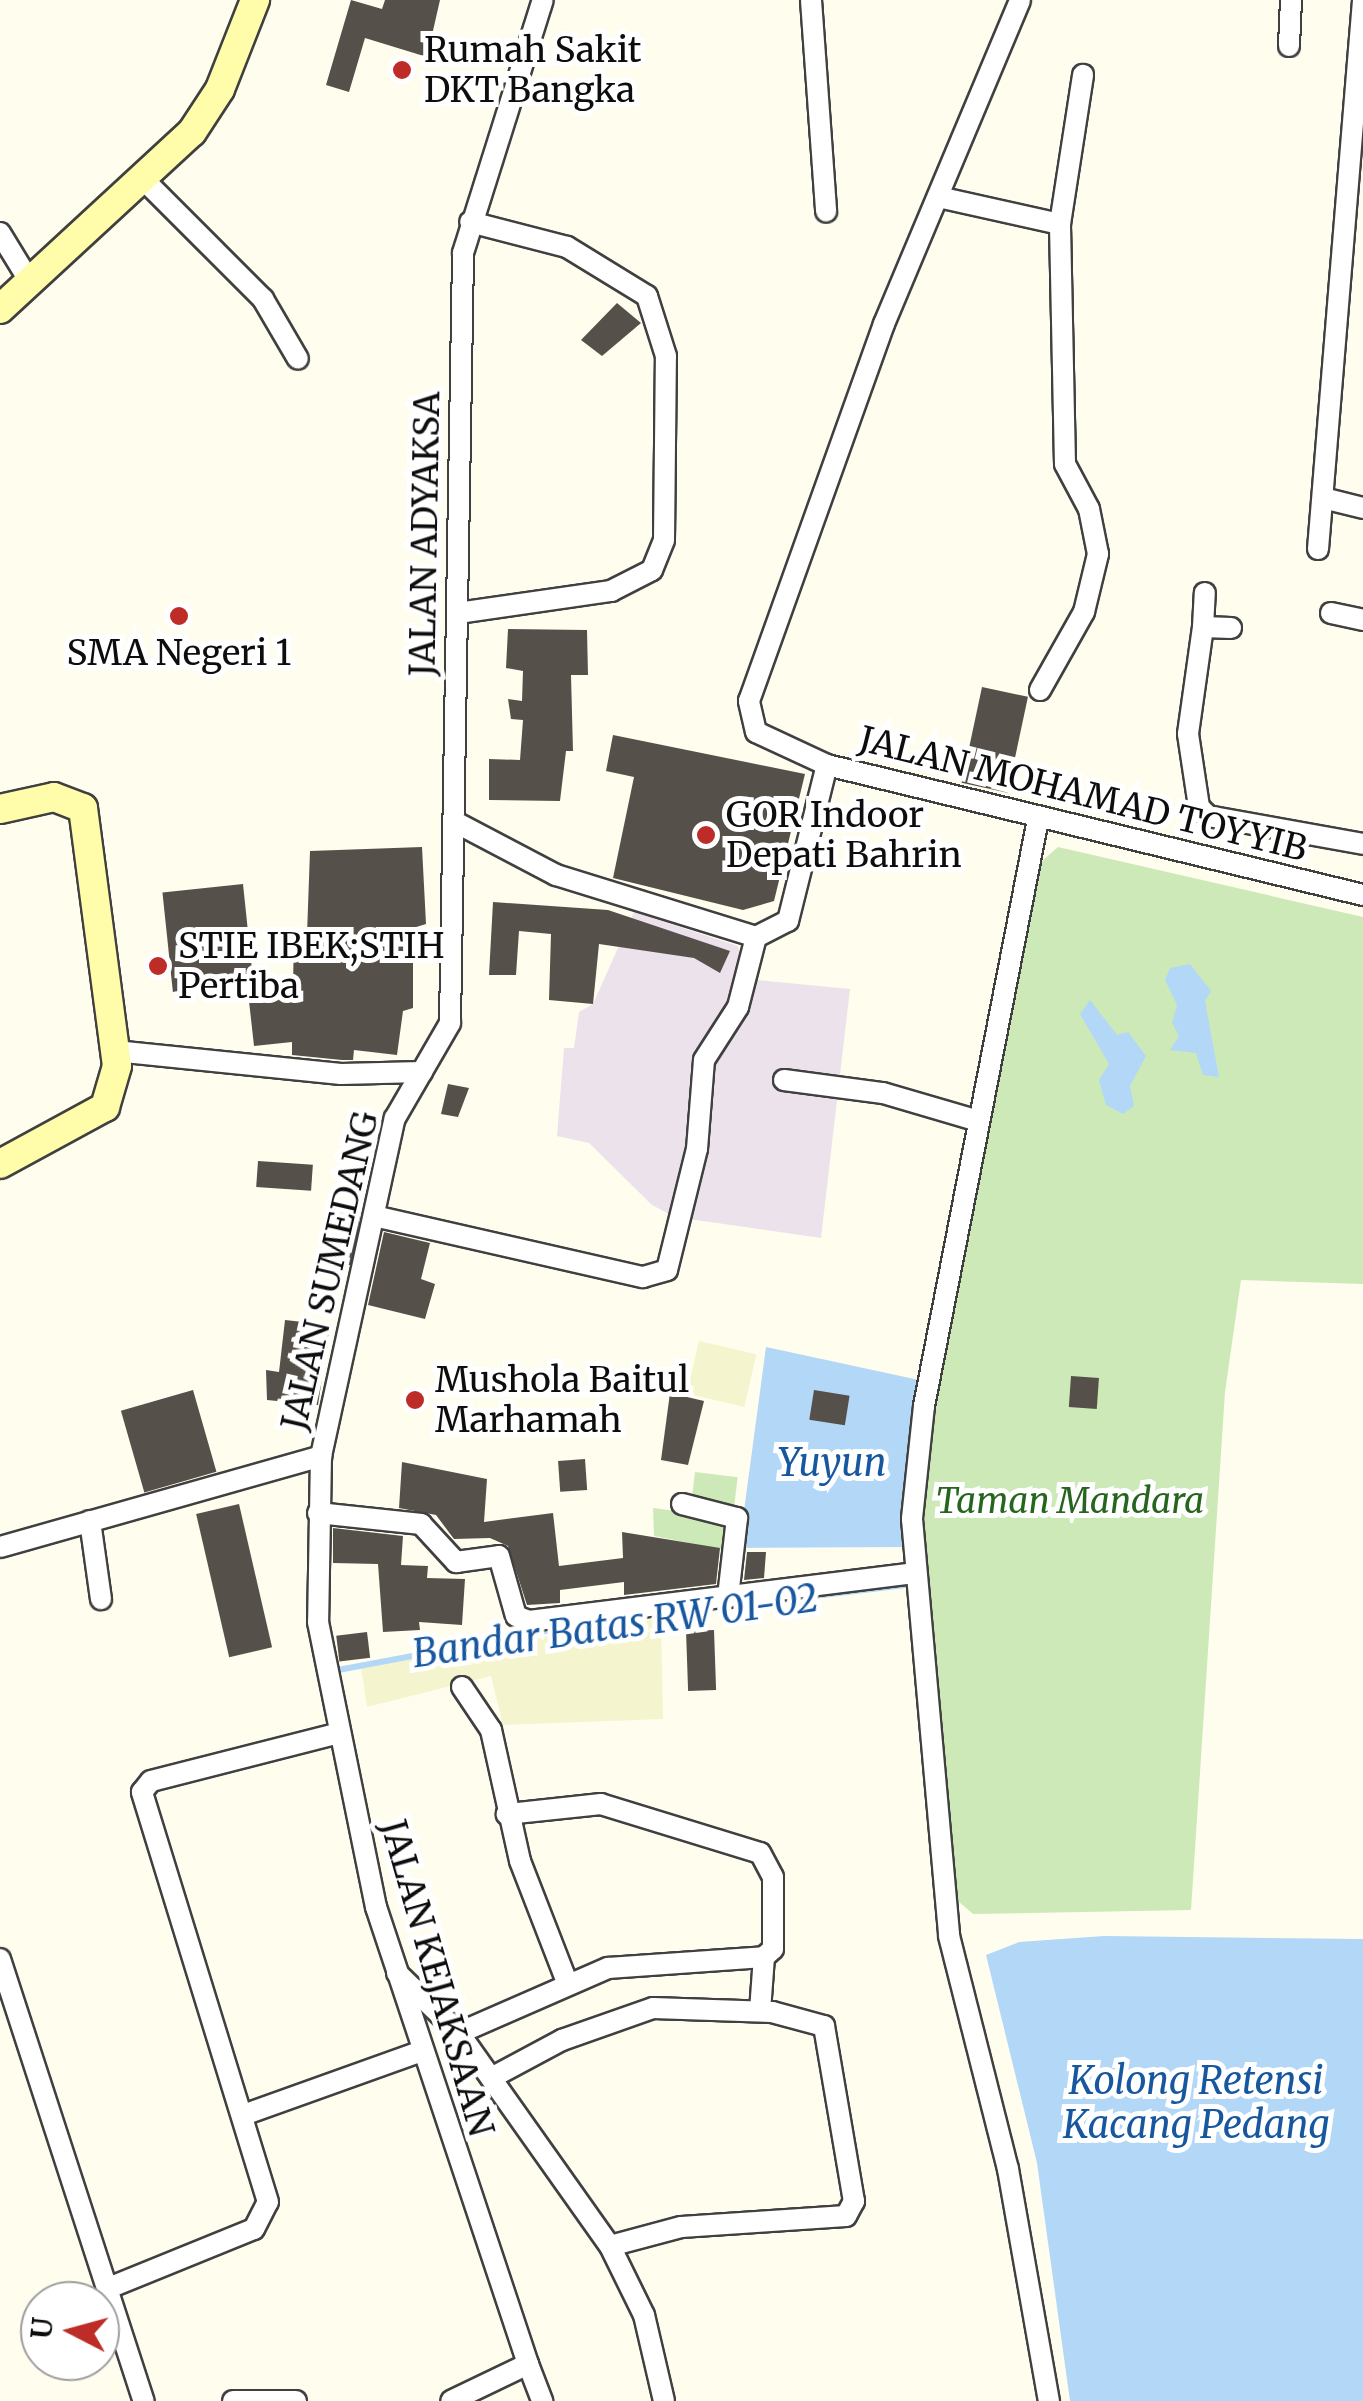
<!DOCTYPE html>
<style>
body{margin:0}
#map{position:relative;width:1363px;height:2401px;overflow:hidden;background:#fffdee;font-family:Merriweather,serif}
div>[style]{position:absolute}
.industrial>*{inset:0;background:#ece2ec}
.farmland>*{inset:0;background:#f4f5ce;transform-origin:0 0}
.green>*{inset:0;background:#cde9b8;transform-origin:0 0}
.water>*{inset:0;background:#b3d7f6}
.stream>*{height:6px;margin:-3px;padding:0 3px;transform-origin:3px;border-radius:3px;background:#b3d7f6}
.building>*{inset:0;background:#56504a;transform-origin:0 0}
.roads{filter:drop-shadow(2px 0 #404040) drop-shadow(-2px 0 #404040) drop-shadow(0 2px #404040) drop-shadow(0 -2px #404040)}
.street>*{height:20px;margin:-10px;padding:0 10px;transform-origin:10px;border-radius:10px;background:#fff}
.secondary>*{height:28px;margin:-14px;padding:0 14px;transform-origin:14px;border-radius:14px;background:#fffda9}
.dots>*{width:28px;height:28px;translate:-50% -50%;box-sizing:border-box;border:5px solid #fff;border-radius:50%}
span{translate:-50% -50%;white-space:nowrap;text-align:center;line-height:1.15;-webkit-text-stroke:10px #fff;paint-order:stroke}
.poi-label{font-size:35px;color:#0d0d0d}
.left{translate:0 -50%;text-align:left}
.street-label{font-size:35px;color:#0d0d0d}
.park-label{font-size:35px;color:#26651e;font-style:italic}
.water-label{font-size:38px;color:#17579f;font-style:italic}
.north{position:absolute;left:20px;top:2281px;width:100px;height:100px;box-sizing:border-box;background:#fff;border:2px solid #9e9e9e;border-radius:50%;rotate:276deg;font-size:28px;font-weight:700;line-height:40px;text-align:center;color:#0d0d0d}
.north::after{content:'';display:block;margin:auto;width:35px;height:45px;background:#bd2c26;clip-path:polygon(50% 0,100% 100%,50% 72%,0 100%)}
</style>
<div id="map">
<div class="industrial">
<i style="clip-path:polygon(634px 912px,738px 946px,747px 979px,850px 989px,821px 1238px,675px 1217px,652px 1205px,589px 1143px,557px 1136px,564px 1048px,574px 1048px,579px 1012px,593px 1004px)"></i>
</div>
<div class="farmland">
<i style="left:699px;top:1341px;width:59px;height:54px;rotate:13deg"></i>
<i style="clip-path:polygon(661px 1618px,663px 1719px,503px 1725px,491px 1676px,367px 1707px,361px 1667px)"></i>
</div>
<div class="green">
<i style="clip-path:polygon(1058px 847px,1363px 917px,1363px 1284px,1241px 1280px,1225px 1392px,1191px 1910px,973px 1914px,958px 1901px,923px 1594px,927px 1427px,1033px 869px)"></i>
<i style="left:695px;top:1472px;width:43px;height:35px;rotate:7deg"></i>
<i style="clip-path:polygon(653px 1508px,734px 1519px,729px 1551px,654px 1536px)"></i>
</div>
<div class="water">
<i style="clip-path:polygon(1190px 964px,1211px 991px,1205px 1001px,1219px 1077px,1203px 1075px,1196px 1053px,1170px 1050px,1179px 1036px,1172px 1023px,1177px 1005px,1165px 980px,1170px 968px)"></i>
<i style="clip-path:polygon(1090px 1000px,1117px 1035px,1128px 1032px,1146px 1056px,1130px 1086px,1134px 1106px,1123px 1114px,1106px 1105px,1099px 1080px,1109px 1064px,1080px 1014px)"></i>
<i style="clip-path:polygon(766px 1347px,919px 1380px,909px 1547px,739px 1548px)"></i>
<i style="clip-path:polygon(1104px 1936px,1363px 1939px,1363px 2401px,1070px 2401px,1037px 2163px,986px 1955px,1019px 1942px)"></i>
</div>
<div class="stream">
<i style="left:663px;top:1614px;width:244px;rotate:-6.8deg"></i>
<i style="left:333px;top:1671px;width:242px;rotate:-10.7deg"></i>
</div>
<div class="building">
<i style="clip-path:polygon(351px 0,382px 9px,385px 0,440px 0,427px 57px,365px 38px,349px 92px,326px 85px)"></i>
<i style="clip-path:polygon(617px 303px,641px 323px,602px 356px,581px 340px)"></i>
<i style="clip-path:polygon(508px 629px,587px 630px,588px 675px,571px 675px,573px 751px,566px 751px,560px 801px,489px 800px,489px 759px,520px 760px,523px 720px,511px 719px,508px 699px,522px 701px,523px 671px,506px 668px)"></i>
<i style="left:982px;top:687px;width:47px;height:98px;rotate:12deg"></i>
<i style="clip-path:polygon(613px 735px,805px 774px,774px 901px,743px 910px,613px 878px,634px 777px,606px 771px)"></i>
<i style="clip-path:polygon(422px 847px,426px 924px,413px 928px,413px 1008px,403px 1011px,397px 1055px,354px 1050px,353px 1060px,342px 1060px,292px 1055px,292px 1042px,254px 1046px,248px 992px,293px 986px,294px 934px,307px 934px,310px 851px)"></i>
<i style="left:243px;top:884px;width:100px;height:81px;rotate:84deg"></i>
<i style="clip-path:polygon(493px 902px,608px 910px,730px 951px,720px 973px,694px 958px,599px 944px,593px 1004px,549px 1000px,551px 934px,519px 931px,516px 975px,489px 975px)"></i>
<i style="clip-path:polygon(448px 1084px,469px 1088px,458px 1117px,441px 1114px)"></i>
<i style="left:258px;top:1161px;width:55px;height:26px;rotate:4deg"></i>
<i style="left:336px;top:1205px;width:25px;height:58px;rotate:7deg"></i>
<i style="clip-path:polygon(384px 1232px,430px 1243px,421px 1279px,435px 1284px,425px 1319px,368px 1305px)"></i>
<i style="clip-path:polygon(285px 1320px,330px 1325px,318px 1405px,267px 1400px,266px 1370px,279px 1372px)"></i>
<i style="left:1071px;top:1376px;width:28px;height:31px;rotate:4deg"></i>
<i style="left:193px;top:1390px;width:85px;height:75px;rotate:74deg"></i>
<i style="left:814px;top:1390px;width:36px;height:30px;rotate:9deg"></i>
<i style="clip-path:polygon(670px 1393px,704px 1401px,688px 1465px,661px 1460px)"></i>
<i style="left:585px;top:1459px;width:31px;height:27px;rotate:86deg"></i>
<i style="clip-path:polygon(402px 1462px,487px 1479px,484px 1522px,553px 1513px,559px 1566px,623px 1558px,622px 1532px,720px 1548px,716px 1584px,624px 1595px,624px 1582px,560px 1590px,560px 1603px,527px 1605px,508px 1546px,490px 1538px,454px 1539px,436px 1515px,399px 1508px)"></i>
<i style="left:239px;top:1504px;width:147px;height:44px;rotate:77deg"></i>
<i style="clip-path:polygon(333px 1528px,403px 1536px,401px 1565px,428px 1566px,427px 1578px,465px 1579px,462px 1625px,419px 1622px,420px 1630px,383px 1632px,378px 1564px,333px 1563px)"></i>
<i style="clip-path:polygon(747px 1552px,766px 1552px,764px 1578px,744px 1580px)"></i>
<i style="left:714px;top:1630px;width:60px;height:28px;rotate:88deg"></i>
<i style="left:367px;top:1632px;width:26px;height:31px;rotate:83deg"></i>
</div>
<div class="roads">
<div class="street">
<i style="left:811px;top:0;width:212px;rotate:85.9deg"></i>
<i style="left:1289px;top:46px;width:46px;rotate:-87.5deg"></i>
<i style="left:143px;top:179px;width:170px;rotate:45deg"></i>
<i style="left:263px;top:299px;width:69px;rotate:59.7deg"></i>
<i style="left:938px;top:197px;width:125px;rotate:12.5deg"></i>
<i style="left:0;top:233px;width:57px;rotate:58.5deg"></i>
<i style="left:1323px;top:498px;width:41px;rotate:14deg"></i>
<i style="left:1318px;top:549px;width:551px;rotate:-85.31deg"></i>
<i style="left:458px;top:613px;width:155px;rotate:-8.2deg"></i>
<i style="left:611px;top:591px;width:46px;rotate:-27.1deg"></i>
<i style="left:652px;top:570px;width:32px;rotate:-68deg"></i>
<i style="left:664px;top:540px;width:184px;rotate:-89.4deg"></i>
<i style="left:666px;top:356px;width:63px;rotate:-107.6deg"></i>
<i style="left:647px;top:296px;width:94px;rotate:-148.5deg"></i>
<i style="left:567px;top:247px;width:100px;rotate:-165.5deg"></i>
<i style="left:1331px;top:613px;width:33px;rotate:12deg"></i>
<i style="left:1203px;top:627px;width:34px;rotate:-87deg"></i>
<i style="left:1231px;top:628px;width:28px;rotate:-178deg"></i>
<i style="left:1203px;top:627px;width:108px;rotate:98deg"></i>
<i style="left:1188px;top:734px;width:74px;rotate:81.4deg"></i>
<i style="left:1199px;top:807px;width:13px;rotate:45deg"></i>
<i style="left:1208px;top:816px;width:158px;rotate:10.2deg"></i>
<i style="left:1040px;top:690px;width:90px;rotate:-60.6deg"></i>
<i style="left:1084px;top:612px;width:60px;rotate:-76.4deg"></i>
<i style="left:1098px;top:554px;width:46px;rotate:-101.3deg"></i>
<i style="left:1089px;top:509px;width:51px;rotate:-118.1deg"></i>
<i style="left:1065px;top:464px;width:240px;rotate:-91.2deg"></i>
<i style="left:1060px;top:224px;width:151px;rotate:-81.2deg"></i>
<i style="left:827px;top:765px;width:78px;rotate:-155.1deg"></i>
<i style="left:756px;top:732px;width:32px;rotate:-103deg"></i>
<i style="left:749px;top:701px;width:400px;rotate:-70.3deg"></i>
<i style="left:884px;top:324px;width:351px;rotate:-67.2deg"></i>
<i style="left:1038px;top:819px;width:598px;rotate:100.99deg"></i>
<i style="left:924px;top:1406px;width:114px;rotate:96.1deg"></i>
<i style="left:912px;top:1519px;width:419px;rotate:84.9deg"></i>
<i style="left:949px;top:1936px;width:240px;rotate:75.8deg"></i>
<i style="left:1008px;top:2169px;width:236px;rotate:80deg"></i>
<i style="left:459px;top:824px;width:110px;rotate:27.7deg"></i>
<i style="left:556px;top:875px;width:209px;rotate:17.2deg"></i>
<i style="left:115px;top:1051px;width:227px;rotate:5.8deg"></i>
<i style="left:341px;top:1074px;width:81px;rotate:-1.4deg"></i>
<i style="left:784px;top:1080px;width:100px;rotate:7.5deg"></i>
<i style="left:883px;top:1093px;width:100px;rotate:16.3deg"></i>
<i style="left:374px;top:1216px;width:276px;rotate:12.8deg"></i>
<i style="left:643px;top:1277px;width:25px;rotate:-16deg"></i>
<i style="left:667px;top:1270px;width:125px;rotate:-76.1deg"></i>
<i style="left:697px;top:1149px;width:89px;rotate:-85.5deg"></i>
<i style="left:704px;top:1060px;width:63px;rotate:-57.3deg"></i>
<i style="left:738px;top:1007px;width:72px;rotate:-75.6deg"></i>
<i style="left:756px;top:937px;width:36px;rotate:-27deg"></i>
<i style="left:788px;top:921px;width:161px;rotate:-76deg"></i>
<i style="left:827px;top:765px;width:552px;rotate:13.63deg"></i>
<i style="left:321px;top:1456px;width:166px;rotate:91deg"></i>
<i style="left:318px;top:1622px;width:291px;rotate:78.5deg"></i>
<i style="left:376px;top:1907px;width:482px;rotate:71.6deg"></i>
<i style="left:528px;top:2364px;width:85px;rotate:154.3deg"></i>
<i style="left:682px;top:1504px;width:57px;rotate:14.3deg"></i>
<i style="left:737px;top:1518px;width:80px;rotate:96.5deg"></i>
<i style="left:318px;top:1513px;width:104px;rotate:6.1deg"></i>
<i style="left:421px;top:1524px;width:52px;rotate:47.4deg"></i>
<i style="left:456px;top:1562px;width:43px;rotate:-7.9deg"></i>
<i style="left:499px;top:1556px;width:62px;rotate:74.2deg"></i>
<i style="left:516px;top:1616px;width:14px;rotate:21deg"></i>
<i style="left:529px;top:1621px;width:388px;rotate:-7.1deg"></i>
<i style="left:90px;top:1521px;width:79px;rotate:82deg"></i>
<i style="left:0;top:1547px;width:334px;rotate:-15.8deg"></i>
<i style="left:321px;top:1456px;width:346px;rotate:-77.7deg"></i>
<i style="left:395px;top:1118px;width:110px;rotate:-59.9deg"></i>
<i style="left:450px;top:1023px;width:770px;rotate:-89.03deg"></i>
<i style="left:463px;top:253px;width:265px;rotate:-72.5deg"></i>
<i style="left:462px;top:1687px;width:52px;rotate:56deg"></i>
<i style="left:491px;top:1730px;width:134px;rotate:77.5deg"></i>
<i style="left:520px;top:1861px;width:130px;rotate:68.8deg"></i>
<i style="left:0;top:1959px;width:465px;rotate:72deg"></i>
<i style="left:397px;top:1973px;width:86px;rotate:44.1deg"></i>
<i style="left:459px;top:2033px;width:261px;rotate:54.7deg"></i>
<i style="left:610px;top:2246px;width:77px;rotate:63.8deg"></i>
<i style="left:644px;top:2315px;width:88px;rotate:76.9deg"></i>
<i style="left:760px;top:2011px;width:54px;rotate:-85.8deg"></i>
<i style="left:459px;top:2033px;width:163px;rotate:-23.6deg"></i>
<i style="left:608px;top:1968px;width:156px;rotate:-4deg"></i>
<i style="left:764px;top:1957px;width:12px;rotate:-42deg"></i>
<i style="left:773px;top:1949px;width:72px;rotate:-90deg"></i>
<i style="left:773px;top:1877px;width:27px;rotate:-118deg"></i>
<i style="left:760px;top:1853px;width:166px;rotate:-162.9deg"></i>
<i style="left:601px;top:1804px;width:95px;rotate:173.9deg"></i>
<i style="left:491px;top:2078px;width:81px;rotate:-28.2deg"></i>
<i style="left:562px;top:2040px;width:96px;rotate:-19.4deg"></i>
<i style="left:653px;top:2008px;width:119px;rotate:1.9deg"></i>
<i style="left:772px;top:2012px;width:54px;rotate:15.1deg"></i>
<i style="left:824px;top:2026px;width:178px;rotate:80.3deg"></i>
<i style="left:854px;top:2201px;width:17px;rotate:118deg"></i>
<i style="left:846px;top:2216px;width:165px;rotate:176.2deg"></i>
<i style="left:681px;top:2227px;width:73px;rotate:165deg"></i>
<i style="left:246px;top:2114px;width:184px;rotate:-19.7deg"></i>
<i style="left:111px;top:2287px;width:154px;rotate:-22.1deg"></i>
<i style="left:254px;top:2229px;width:30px;rotate:-63deg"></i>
<i style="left:268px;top:2202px;width:429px;rotate:-107.1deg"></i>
<i style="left:142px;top:1792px;width:14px;rotate:-51deg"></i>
<i style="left:151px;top:1781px;width:195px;rotate:-14.3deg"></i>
<i style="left:528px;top:2364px;width:40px;rotate:69deg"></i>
<i style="left:233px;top:2401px;width:63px"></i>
</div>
<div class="secondary">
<i style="left:0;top:309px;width:261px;rotate:-42.7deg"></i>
<i style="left:192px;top:132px;width:51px;rotate:-56.9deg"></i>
<i style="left:220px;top:89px;width:96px;rotate:-68.5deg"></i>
<i style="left:0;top:809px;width:55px;rotate:-12.5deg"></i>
<i style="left:54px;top:797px;width:31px;rotate:21deg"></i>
<i style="left:83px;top:808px;width:260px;rotate:82.5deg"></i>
<i style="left:117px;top:1066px;width:43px;rotate:106.3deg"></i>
<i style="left:105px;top:1107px;width:119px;rotate:151.5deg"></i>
</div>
</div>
<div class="dots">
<i style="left:402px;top:70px;background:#bd2c26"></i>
<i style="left:179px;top:616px;background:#bd2c26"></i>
<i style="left:706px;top:835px;background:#bd2c26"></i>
<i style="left:158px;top:966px;background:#bd2c26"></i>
<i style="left:415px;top:1400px;background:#bd2c26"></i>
</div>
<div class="poi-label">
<span class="left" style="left:424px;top:70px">Rumah Sakit<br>DKT Bangka</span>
<span style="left:179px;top:653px">SMA Negeri 1</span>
<span class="left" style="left:726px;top:835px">GOR Indoor<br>Depati Bahrin</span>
<span class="left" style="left:178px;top:966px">STIE IBEK;STIH<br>Pertiba</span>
<span class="left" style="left:435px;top:1400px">Mushola Baitul<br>Marhamah</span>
</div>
<div class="street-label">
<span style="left:425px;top:534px;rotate:-89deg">JALAN ADYAKSA</span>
<span style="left:1083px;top:794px;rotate:14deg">JALAN MOHAMAD TOYYIB</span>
<span style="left:330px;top:1271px;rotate:-77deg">JALAN SUMEDANG</span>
<span style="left:437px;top:1978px;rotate:74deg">JALAN KEJAKSAAN</span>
</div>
<div class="park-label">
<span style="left:1070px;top:1501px">Taman Mandara</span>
</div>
<div class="water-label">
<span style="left:832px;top:1463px">Yuyun</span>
<span style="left:615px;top:1626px;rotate:-8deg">Bandar Batas RW 01-02</span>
<span style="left:1196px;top:2103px">Kolong Retensi<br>Kacang Pedang</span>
</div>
<div class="north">U</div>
</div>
